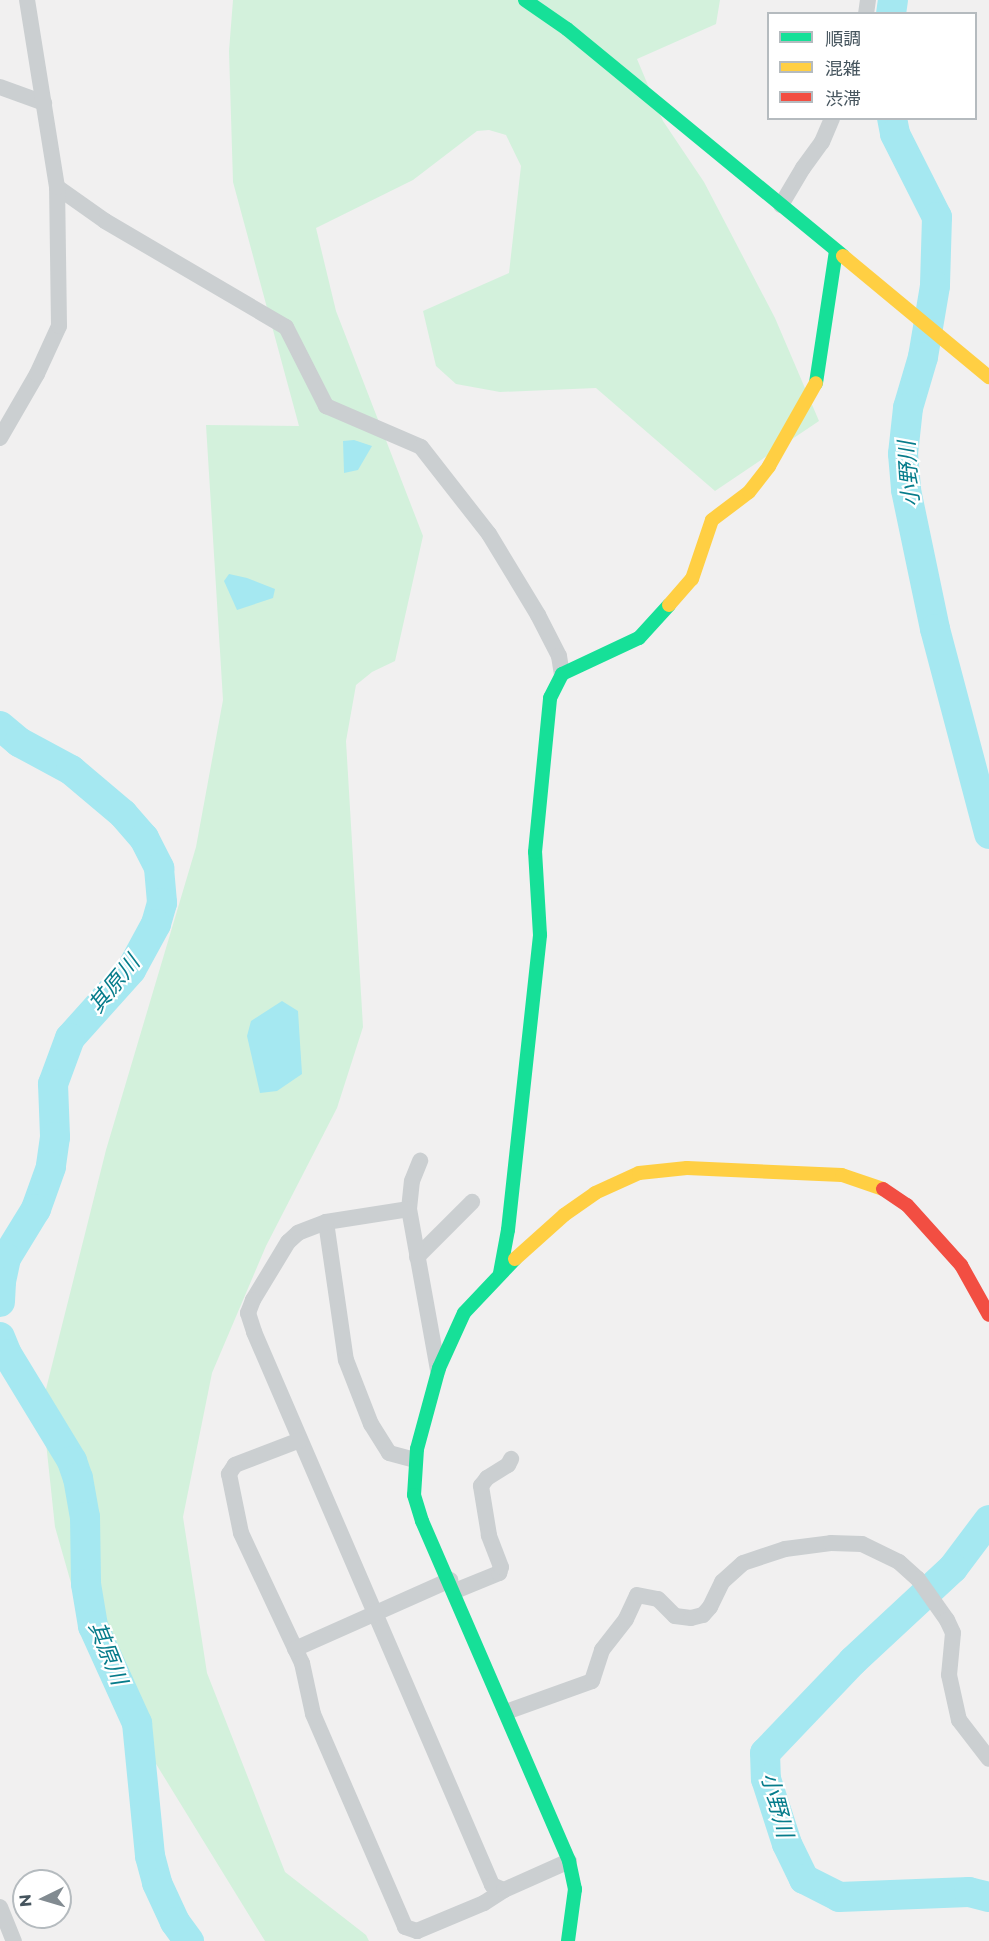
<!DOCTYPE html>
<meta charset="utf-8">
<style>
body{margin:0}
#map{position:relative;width:989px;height:1941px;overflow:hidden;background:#f1f0f0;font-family:Montserrat,"Noto Sans JP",sans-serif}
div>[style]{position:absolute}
.green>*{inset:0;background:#d3f1dc}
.water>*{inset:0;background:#a5e8f1}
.river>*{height:30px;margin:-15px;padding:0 15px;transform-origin:15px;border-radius:15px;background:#a5e8f1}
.street>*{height:16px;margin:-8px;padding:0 8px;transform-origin:8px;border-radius:8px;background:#cbcfd1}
.fast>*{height:14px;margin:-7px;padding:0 7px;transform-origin:7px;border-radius:7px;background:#16e098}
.slow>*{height:14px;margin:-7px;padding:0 7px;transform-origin:7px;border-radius:7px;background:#ffcf43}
.jam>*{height:14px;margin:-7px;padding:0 7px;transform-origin:7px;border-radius:7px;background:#f24e42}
span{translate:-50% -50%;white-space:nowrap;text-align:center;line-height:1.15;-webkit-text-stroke:4.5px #fff;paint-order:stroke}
.water-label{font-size:22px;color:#067c8b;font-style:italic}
.legend{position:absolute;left:767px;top:12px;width:210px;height:108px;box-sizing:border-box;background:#fff;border:2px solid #b5bbbf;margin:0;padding:8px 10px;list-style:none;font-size:18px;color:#46555e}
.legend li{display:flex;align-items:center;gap:12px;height:30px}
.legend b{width:30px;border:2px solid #b5bbbf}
.north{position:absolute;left:12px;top:1869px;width:60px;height:60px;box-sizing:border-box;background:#fff;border:2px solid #b5bbbf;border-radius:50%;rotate:265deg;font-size:16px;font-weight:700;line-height:24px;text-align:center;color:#46555e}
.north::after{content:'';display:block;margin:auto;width:21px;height:27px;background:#828b91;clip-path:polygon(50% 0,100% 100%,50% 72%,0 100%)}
</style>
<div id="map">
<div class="green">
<i style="clip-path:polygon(233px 0,720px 0,716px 24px,637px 59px,663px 121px,704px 182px,775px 318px,819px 421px,715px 491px,596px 388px,500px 392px,456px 384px,436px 366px,423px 311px,509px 273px,521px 166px,506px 135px,489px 130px,477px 131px,413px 180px,316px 228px,336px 311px,423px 536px,395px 661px,372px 672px,356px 685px,346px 741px,363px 1027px,337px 1108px,266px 1246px,212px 1373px,183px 1517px,207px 1673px,285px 1872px,366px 1935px,369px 1941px,265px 1941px,153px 1759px,91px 1653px,55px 1527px,42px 1405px,106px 1150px,196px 847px,223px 700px,206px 425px,299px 426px,233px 182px,229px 51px)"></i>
</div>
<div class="water">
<i style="clip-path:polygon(354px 440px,372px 446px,358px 470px,344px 473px,343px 441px)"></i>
<i style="clip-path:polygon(229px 574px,247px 578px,275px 589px,273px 598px,237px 610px,224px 581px)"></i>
<i style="clip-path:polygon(282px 1001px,298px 1011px,302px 1074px,277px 1091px,260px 1093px,247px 1036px,251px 1021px)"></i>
</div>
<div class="river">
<i style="left:891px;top:14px;width:14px;rotate:-82deg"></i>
<i style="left:892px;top:118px;width:16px;rotate:79deg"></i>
<i style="left:895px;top:134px;width:93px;rotate:63.2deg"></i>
<i style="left:937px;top:217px;width:69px;rotate:91.7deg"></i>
<i style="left:935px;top:286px;width:72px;rotate:99.6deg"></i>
<i style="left:923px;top:357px;width:53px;rotate:106.4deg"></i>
<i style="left:908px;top:408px;width:46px;rotate:96.2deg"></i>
<i style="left:903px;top:454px;width:36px;rotate:85deg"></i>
<i style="left:906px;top:490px;width:142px;rotate:78.2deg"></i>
<i style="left:935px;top:629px;width:212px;rotate:75.2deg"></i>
<i style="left:0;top:726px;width:25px;rotate:40deg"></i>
<i style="left:19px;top:742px;width:59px;rotate:28.3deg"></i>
<i style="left:71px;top:770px;width:68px;rotate:40.2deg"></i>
<i style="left:123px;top:814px;width:32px;rotate:49deg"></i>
<i style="left:144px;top:838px;width:34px;rotate:63deg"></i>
<i style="left:159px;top:868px;width:35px;rotate:85deg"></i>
<i style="left:162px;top:903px;width:22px;rotate:106deg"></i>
<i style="left:156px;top:924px;width:52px;rotate:118.5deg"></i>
<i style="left:131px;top:970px;width:91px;rotate:131.9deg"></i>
<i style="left:70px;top:1038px;width:49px;rotate:110.3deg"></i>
<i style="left:53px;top:1084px;width:53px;rotate:87.8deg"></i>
<i style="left:55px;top:1137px;width:30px;rotate:98deg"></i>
<i style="left:51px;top:1167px;width:45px;rotate:109.7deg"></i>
<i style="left:36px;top:1209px;width:57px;rotate:121.5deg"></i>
<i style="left:6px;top:1258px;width:25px;rotate:102deg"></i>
<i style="left:1px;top:1282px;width:20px;rotate:93deg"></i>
<i style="left:0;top:1337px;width:18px;rotate:68deg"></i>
<i style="left:7px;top:1354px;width:125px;rotate:58.7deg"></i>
<i style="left:72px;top:1461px;width:18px;rotate:71deg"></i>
<i style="left:78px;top:1478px;width:40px;rotate:80deg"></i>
<i style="left:85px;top:1517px;width:67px;rotate:89.1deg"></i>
<i style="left:86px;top:1584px;width:43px;rotate:80.5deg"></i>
<i style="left:93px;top:1626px;width:107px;rotate:65.6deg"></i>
<i style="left:137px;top:1723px;width:134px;rotate:84.4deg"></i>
<i style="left:150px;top:1856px;width:28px;rotate:75deg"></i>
<i style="left:157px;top:1883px;width:43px;rotate:65.2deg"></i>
<i style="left:175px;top:1922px;width:24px;rotate:54deg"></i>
<i style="left:989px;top:1520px;width:60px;rotate:126.9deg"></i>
<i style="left:953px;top:1568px;width:137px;rotate:137.1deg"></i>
<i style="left:853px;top:1661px;width:127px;rotate:133.7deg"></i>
<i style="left:765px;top:1753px;width:26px;rotate:88deg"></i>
<i style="left:766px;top:1779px;width:68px;rotate:72.1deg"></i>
<i style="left:787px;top:1844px;width:39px;rotate:64deg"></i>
<i style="left:804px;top:1879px;width:39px;rotate:27deg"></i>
<i style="left:839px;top:1897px;width:130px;rotate:-2.2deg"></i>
<i style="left:969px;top:1892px;width:21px;rotate:14deg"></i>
</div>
<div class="street">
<i style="left:866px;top:14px;width:14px;rotate:-82deg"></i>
<i style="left:0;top:87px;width:47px;rotate:20deg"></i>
<i style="left:57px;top:187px;width:59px;rotate:35.3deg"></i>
<i style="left:105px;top:221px;width:210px;rotate:30.4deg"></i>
<i style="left:286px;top:327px;width:89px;rotate:63.1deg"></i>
<i style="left:326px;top:406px;width:103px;rotate:23.3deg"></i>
<i style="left:421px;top:447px;width:110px;rotate:52deg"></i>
<i style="left:489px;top:534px;width:95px;rotate:58.8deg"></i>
<i style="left:538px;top:615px;width:46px;rotate:62.9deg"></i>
<i style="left:559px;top:656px;width:18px;rotate:81deg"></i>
<i style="left:781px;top:205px;width:43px;rotate:-59.3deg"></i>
<i style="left:803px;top:168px;width:32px;rotate:-54deg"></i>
<i style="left:822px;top:142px;width:26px;rotate:-67deg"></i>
<i style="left:0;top:438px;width:74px;rotate:-60deg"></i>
<i style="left:37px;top:374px;width:53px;rotate:-65.4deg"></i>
<i style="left:59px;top:326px;width:139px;rotate:-90.8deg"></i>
<i style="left:57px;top:187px;width:189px;rotate:-99.1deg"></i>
<i style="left:409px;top:1209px;width:28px;rotate:-84deg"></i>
<i style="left:412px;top:1181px;width:22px;rotate:-68deg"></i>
<i style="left:326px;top:1222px;width:139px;rotate:81.8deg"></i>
<i style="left:346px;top:1360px;width:69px;rotate:68.7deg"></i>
<i style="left:371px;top:1424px;width:34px;rotate:58deg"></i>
<i style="left:389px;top:1453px;width:27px;rotate:15deg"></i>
<i style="left:417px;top:1257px;width:78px;rotate:-45deg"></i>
<i style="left:438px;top:1370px;width:164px;rotate:-100.2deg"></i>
<i style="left:409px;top:1209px;width:84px;rotate:171.1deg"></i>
<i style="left:326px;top:1222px;width:30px;rotate:159deg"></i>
<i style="left:298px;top:1233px;width:13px;rotate:138deg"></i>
<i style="left:288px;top:1242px;width:68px;rotate:121.1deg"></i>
<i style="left:253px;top:1300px;width:14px;rotate:111deg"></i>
<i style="left:248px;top:1313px;width:20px;rotate:72deg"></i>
<i style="left:254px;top:1332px;width:602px;rotate:66.71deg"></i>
<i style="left:492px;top:1885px;width:13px;rotate:23deg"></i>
<i style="left:300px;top:1440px;width:70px;rotate:159deg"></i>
<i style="left:235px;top:1465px;width:11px;rotate:124deg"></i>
<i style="left:229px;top:1474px;width:60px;rotate:78.5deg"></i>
<i style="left:241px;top:1533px;width:144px;rotate:64.9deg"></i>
<i style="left:302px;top:1663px;width:52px;rotate:77.8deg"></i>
<i style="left:313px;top:1714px;width:232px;rotate:66.6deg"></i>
<i style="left:405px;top:1927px;width:13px;rotate:18deg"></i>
<i style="left:417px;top:1931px;width:73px;rotate:-22.7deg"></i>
<i style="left:484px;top:1903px;width:24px;rotate:-33deg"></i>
<i style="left:504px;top:1890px;width:71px;rotate:-24deg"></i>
<i style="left:455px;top:1591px;width:48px;rotate:-22.2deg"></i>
<i style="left:499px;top:1573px;width:6px;rotate:-72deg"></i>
<i style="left:501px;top:1567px;width:34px;rotate:-111deg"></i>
<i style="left:489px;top:1535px;width:50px;rotate:-99.3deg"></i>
<i style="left:481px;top:1486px;width:10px;rotate:-53deg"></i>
<i style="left:487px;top:1478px;width:25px;rotate:-32deg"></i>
<i style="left:508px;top:1465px;width:7px;rotate:-63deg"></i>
<i style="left:295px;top:1649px;width:170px;rotate:-24deg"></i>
<i style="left:506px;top:1712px;width:91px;rotate:-19.8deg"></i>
<i style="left:592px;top:1681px;width:33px;rotate:-72deg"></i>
<i style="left:602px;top:1650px;width:39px;rotate:-52deg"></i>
<i style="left:626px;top:1619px;width:26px;rotate:-65deg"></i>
<i style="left:637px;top:1595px;width:21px;rotate:11deg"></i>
<i style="left:658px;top:1599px;width:24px;rotate:45deg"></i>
<i style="left:675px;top:1616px;width:16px;rotate:7deg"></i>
<i style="left:691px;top:1618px;width:12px;rotate:-14deg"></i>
<i style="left:703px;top:1615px;width:11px;rotate:-49deg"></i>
<i style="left:710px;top:1607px;width:28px;rotate:-64deg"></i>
<i style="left:722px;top:1582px;width:28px;rotate:-42deg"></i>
<i style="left:743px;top:1563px;width:44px;rotate:-18.4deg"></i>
<i style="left:785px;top:1549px;width:46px;rotate:-7.4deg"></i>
<i style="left:831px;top:1543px;width:31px;rotate:2deg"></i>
<i style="left:862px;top:1544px;width:41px;rotate:25.9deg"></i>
<i style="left:899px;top:1562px;width:25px;rotate:42deg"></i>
<i style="left:918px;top:1579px;width:50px;rotate:54.7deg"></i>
<i style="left:947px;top:1620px;width:14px;rotate:65deg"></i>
<i style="left:953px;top:1633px;width:42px;rotate:95.4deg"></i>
<i style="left:949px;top:1675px;width:46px;rotate:77.5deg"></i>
<i style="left:959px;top:1720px;width:49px;rotate:52.4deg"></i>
<i style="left:0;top:1907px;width:37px;rotate:68deg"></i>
</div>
<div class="fast">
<i style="left:525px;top:0;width:51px;rotate:34.6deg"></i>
<i style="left:567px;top:29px;width:357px;rotate:39.4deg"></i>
<i style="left:816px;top:383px;width:134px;rotate:-81.4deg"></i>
<i style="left:515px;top:1259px;width:74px;rotate:133.4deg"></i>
<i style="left:464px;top:1313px;width:60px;rotate:114.4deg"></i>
<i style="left:439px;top:1368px;width:84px;rotate:105.2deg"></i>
<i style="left:417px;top:1449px;width:46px;rotate:93.7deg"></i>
<i style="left:414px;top:1495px;width:27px;rotate:73deg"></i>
<i style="left:422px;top:1521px;width:370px;rotate:66.6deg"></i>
<i style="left:569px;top:1861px;width:29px;rotate:78deg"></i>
<i style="left:575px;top:1889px;width:52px;rotate:97.7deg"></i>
<i style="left:500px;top:1273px;width:44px;rotate:-79.5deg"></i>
<i style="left:508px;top:1230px;width:297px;rotate:-83.8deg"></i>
<i style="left:540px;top:935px;width:83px;rotate:-93.4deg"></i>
<i style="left:535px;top:852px;width:155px;rotate:-84.4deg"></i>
<i style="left:550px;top:698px;width:27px;rotate:-63deg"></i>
<i style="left:562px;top:674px;width:85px;rotate:-25.1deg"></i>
<i style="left:639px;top:638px;width:45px;rotate:-47.7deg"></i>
</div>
<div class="slow">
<i style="left:843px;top:256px;width:190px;rotate:39.7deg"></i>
<i style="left:669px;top:605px;width:35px;rotate:-49deg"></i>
<i style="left:692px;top:579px;width:62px;rotate:-71.3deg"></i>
<i style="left:712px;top:520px;width:46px;rotate:-37.1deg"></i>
<i style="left:749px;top:492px;width:33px;rotate:-52deg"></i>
<i style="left:769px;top:466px;width:95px;rotate:-60.5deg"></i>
<i style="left:515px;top:1259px;width:66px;rotate:-41.9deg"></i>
<i style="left:564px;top:1215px;width:38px;rotate:-35deg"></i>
<i style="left:595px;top:1193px;width:48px;rotate:-24.4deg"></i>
<i style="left:639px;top:1173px;width:48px;rotate:-5.9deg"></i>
<i style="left:687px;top:1168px;width:155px;rotate:2.6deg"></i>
<i style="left:842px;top:1175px;width:43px;rotate:18.9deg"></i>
</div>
<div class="jam">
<i style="left:883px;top:1189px;width:29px;rotate:34deg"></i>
<i style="left:907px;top:1205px;width:81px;rotate:48deg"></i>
<i style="left:961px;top:1265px;width:57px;rotate:60.8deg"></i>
</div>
<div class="water-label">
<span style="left:909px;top:474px;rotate:-94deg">小野川</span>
<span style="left:114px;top:984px;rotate:-51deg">其原川</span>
<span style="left:108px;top:1653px;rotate:68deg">其原川</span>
<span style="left:777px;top:1805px;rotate:75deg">小野川</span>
</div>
<ul class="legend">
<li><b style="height:8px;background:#16e098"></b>順調</li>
<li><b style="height:8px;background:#ffcf43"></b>混雑</li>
<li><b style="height:8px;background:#f24e42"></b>渋滞</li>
</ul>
<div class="north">N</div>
</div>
